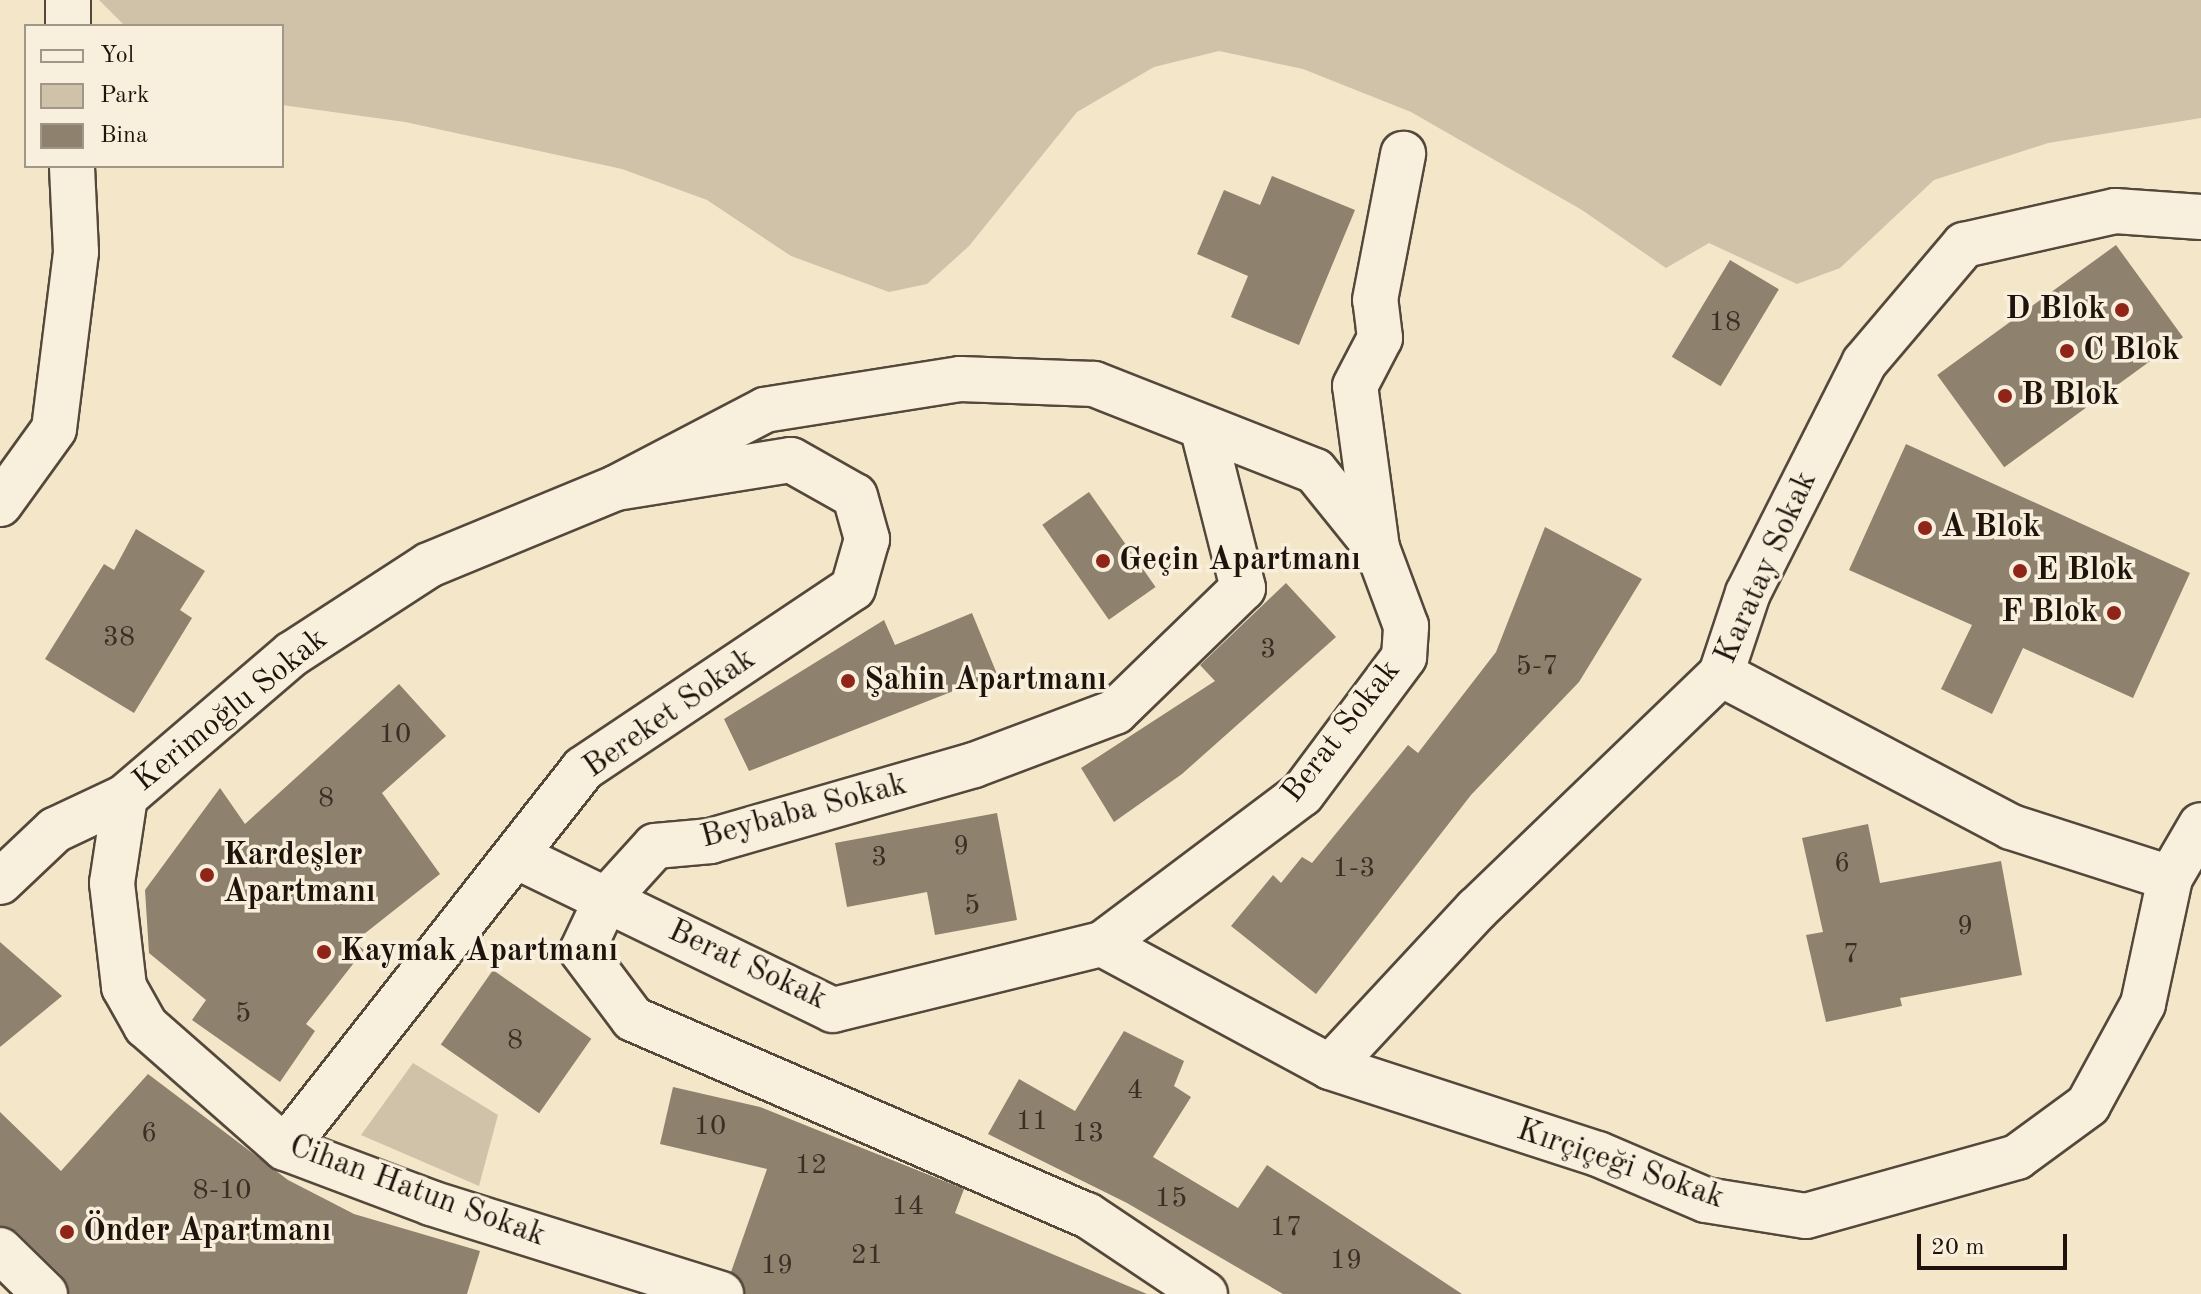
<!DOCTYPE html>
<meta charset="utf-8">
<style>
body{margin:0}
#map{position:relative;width:2201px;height:1294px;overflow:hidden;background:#f4e6c9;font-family:"Old Standard TT",serif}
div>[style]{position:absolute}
.green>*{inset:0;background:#d0c2a9}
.building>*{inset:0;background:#8e816e;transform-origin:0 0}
.roads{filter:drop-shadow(2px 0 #54483b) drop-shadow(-2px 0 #54483b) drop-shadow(0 2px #54483b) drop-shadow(0 -2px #54483b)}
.street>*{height:44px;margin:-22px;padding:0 22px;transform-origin:22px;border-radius:22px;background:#f8efdc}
.secondary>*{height:44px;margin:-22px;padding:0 22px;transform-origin:22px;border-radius:22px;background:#f8efdc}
.dots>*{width:22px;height:22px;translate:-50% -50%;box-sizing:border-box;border:4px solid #f8efdc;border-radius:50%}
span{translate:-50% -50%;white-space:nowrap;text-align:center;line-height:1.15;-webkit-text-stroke:7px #f8efdc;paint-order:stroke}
.number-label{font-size:28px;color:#3b2e24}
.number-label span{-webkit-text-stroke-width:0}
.poi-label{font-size:32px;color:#1f130c;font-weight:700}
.right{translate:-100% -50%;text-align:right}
.left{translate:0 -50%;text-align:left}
.street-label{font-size:32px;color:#1f130c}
.legend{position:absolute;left:24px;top:24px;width:260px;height:144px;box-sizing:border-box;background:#f8efdc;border:2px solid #a19789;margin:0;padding:10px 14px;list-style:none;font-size:24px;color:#1f130c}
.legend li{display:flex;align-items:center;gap:16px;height:40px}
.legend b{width:40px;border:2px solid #a19789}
.scale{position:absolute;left:1917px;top:1234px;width:150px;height:36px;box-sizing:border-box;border:4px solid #1f130c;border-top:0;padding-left:10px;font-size:24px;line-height:28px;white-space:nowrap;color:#1f130c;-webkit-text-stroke:6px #f8efdc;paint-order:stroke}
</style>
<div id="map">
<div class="green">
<i style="clip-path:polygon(99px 0,2201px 0,2201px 118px,2048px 143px,1934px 180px,1840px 268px,1797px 284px,1709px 243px,1666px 268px,1582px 210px,1411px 112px,1303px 69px,1219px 51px,1154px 67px,1077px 112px,969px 246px,927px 284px,889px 292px,791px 256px,707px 200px,622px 169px,405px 122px,282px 105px,282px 26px,125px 26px)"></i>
<i style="clip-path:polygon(413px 1063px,498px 1115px,479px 1186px,361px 1135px)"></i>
</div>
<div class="building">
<i style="clip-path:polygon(1272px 176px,1355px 210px,1299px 345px,1231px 317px,1248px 276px,1197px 254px,1224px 190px,1260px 205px)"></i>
<i style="left:2116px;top:245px;width:114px;height:221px;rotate:54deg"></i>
<i style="left:1730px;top:260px;width:57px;height:113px;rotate:31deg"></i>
<i style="clip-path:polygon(1906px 444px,2190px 573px,2133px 698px,2023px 648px,1992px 714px,1941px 689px,1972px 625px,1849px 570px)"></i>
<i style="left:1089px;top:492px;width:116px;height:57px;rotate:55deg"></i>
<i style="clip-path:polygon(1545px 527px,1642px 579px,1579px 682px,1471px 795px,1316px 994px,1231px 926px,1273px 875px,1281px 883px,1302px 857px,1312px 863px,1408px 745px,1418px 753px,1496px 652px)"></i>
<i style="clip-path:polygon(136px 529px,205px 571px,180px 610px,192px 618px,134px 713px,45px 659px,104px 564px,114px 570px)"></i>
<i style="clip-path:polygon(1286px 583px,1336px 637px,1182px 774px,1114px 822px,1081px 768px,1215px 681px,1200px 665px)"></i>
<i style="clip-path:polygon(972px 613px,997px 674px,749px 771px,724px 719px,884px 620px,895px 645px)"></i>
<i style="clip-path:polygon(399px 684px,446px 736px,382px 793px,440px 874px,354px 942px,364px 950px,306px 1024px,315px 1031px,280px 1082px,192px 1020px,206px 1000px,149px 953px,145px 890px,220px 788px,245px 824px)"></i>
<i style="clip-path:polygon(997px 813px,1017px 920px,935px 935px,927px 892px,847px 907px,835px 843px)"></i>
<i style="clip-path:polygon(1868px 824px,1880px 883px,2001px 861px,2022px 975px,1900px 998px,1902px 1006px,1826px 1022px,1806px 935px,1823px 932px,1802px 838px)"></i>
<i style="clip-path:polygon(0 942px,62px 996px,0 1047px)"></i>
<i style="left:493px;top:970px;width:120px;height:91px;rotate:35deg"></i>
<i style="clip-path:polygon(1124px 1031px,1184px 1061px,1174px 1086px,1191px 1097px,1153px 1157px,1238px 1208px,1267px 1165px,1462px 1294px,1283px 1294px,1127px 1203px,988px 1134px,1019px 1079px,1075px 1111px)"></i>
<i style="clip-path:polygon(148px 1074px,288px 1180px,354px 1214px,480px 1251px,467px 1294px,69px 1294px,62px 1276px,17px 1232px,0 1226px,0 1112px,61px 1171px)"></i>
<i style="clip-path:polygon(673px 1087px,760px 1107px,964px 1189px,955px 1213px,1147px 1294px,745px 1294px,731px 1272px,767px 1169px,660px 1144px)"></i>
</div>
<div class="roads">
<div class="street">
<i style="left:1203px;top:430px;width:163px;rotate:75.8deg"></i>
<i style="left:1243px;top:588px;width:178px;rotate:135.9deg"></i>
<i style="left:1115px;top:712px;width:151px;rotate:159.4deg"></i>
<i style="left:974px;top:765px;width:274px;rotate:163.9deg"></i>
<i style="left:711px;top:841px;width:56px;rotate:174.9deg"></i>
<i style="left:655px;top:846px;width:73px;rotate:132.2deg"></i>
<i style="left:606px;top:900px;width:56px;rotate:115.2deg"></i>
<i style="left:582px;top:951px;width:85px;rotate:53.1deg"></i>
<i style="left:633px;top:1019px;width:495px;rotate:23.4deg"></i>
<i style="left:1087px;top:1215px;width:142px;rotate:33.8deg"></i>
<i style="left:1377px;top:548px;width:163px;rotate:-97.7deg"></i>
<i style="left:1355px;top:386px;width:54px;rotate:-62.5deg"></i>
<i style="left:1380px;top:338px;width:38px;rotate:-97deg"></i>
<i style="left:1375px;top:300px;width:149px;rotate:-79.1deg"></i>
<i style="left:1721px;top:674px;width:328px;rotate:27.8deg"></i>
<i style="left:2011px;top:827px;width:167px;rotate:17.8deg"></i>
<i style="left:125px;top:797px;width:87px;rotate:98.6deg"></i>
<i style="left:112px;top:883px;width:105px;rotate:83.4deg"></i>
<i style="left:124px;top:987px;width:45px;rotate:60.6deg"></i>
<i style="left:146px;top:1026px;width:185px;rotate:41.3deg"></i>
<i style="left:285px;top:1148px;width:156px;rotate:20.6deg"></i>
<i style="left:431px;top:1203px;width:304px;rotate:17.4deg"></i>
<i style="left:518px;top:857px;width:350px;rotate:25.9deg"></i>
<i style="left:833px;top:1010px;width:277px;rotate:-13.8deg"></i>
<i style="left:1102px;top:944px;width:250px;rotate:-36.9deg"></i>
<i style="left:1302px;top:794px;width:171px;rotate:-53.3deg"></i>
<i style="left:1404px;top:657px;width:31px;rotate:-86deg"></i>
<i style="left:1406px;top:626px;width:83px;rotate:-110.4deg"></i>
<i style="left:1377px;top:548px;width:99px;rotate:-128.8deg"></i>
<i style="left:1315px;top:471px;width:238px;rotate:-158.5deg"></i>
<i style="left:1094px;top:384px;width:134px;rotate:-177.9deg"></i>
<i style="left:960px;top:379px;width:197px;rotate:171deg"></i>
<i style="left:765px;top:410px;width:168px;rotate:152.4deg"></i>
<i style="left:0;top:882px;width:76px;rotate:-43.4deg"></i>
<i style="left:55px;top:830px;width:77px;rotate:-25.2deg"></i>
<i style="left:125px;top:797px;width:220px;rotate:-40.6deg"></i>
<i style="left:292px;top:654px;width:163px;rotate:-33deg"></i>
<i style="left:429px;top:565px;width:202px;rotate:-22.4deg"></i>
<i style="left:616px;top:488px;width:177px;rotate:-9.1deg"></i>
<i style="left:791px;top:460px;width:73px;rotate:29.4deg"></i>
<i style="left:855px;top:496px;width:45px;rotate:74.4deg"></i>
<i style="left:867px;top:539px;width:51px;rotate:105.9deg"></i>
<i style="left:853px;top:588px;width:325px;rotate:146.2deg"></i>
<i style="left:583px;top:769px;width:482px;rotate:128.2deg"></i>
<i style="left:1102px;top:944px;width:259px;rotate:28.3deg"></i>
<i style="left:1330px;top:1067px;width:282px;rotate:18deg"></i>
<i style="left:1598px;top:1154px;width:117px;rotate:23.1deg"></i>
<i style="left:1706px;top:1200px;width:101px;rotate:9.1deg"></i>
<i style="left:1806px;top:1216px;width:219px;rotate:-15.6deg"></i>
<i style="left:2017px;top:1157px;width:88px;rotate:-36.2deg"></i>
<i style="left:2088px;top:1105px;width:115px;rotate:-61.4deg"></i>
<i style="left:2143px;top:1004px;width:129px;rotate:-77.9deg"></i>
<i style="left:2170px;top:878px;width:61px;rotate:-59.7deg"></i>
<i style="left:1330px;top:1067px;width:216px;rotate:-47.1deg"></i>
<i style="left:1477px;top:909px;width:339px;rotate:-43.9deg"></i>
<i style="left:1721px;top:674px;width:85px;rotate:-71.6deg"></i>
<i style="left:1748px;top:593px;width:258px;rotate:-63.2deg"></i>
<i style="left:1864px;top:363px;width:155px;rotate:-49.7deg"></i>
<i style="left:1964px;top:245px;width:155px;rotate:-12.7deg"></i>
<i style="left:2115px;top:211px;width:86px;rotate:4deg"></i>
<i style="left:0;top:1250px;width:63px;rotate:44.4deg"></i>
</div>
<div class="secondary">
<i style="left:68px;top:0;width:26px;rotate:90deg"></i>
<i style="left:0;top:504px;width:92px;rotate:-54.2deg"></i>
<i style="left:54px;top:429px;width:178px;rotate:-82.9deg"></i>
<i style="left:76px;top:252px;width:86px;rotate:-92.7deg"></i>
</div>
</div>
<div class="dots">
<i style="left:2122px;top:310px;background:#8f2418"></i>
<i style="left:2067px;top:351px;background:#8f2418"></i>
<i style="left:2005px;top:396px;background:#8f2418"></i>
<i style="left:1925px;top:528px;background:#8f2418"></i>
<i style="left:1103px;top:561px;background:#8f2418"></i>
<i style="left:2020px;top:571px;background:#8f2418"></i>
<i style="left:2114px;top:613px;background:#8f2418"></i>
<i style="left:848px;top:681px;background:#8f2418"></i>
<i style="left:207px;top:875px;background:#8f2418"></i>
<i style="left:324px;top:952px;background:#8f2418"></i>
<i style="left:67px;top:1232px;background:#8f2418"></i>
</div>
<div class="number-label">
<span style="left:1725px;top:323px">18</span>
<span style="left:119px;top:638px">38</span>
<span style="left:1268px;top:650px">3</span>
<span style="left:1537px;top:667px">5-7</span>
<span style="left:395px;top:735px">10</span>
<span style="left:326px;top:799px">8</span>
<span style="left:961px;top:847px">9</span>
<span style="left:879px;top:858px">3</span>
<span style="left:1842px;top:864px">6</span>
<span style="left:1354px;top:869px">1-3</span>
<span style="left:972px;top:906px">5</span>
<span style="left:1965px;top:927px">9</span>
<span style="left:1851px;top:955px">7</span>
<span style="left:243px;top:1014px">5</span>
<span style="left:515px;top:1041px">8</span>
<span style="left:1135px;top:1091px">4</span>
<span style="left:1032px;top:1122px">11</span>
<span style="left:710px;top:1127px">10</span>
<span style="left:149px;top:1134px">6</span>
<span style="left:1088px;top:1134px">13</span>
<span style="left:811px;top:1166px">12</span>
<span style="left:222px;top:1191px">8-10</span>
<span style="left:1171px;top:1199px">15</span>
<span style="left:908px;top:1207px">14</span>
<span style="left:1286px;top:1228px">17</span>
<span style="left:867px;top:1256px">21</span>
<span style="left:1346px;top:1261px">19</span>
<span style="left:777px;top:1266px">19</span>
</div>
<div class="poi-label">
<span class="right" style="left:2106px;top:310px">D Blok</span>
<span class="left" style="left:2083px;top:351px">C Blok</span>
<span class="left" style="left:2021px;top:396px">B Blok</span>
<span class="left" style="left:1941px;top:528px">A Blok</span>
<span class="left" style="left:1119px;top:561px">Geçin Apartmanı</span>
<span class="left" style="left:2036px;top:571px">E Blok</span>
<span class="right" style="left:2098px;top:613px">F Blok</span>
<span class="left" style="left:864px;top:681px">Şahin Apartmanı</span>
<span class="left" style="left:223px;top:875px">Kardeşler<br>Apartmanı</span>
<span class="left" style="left:340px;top:952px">Kaymak Apartmanı</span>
<span class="left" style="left:83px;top:1232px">Önder Apartmanı</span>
</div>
<div class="street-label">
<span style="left:1767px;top:568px;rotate:-66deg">Karatay Sokak</span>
<span style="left:231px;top:711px;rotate:-39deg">Kerimoğlu Sokak</span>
<span style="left:670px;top:714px;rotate:-35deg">Bereket Sokak</span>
<span style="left:1342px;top:732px;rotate:-52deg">Berat Sokak</span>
<span style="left:804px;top:812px;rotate:-15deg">Beybaba Sokak</span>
<span style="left:747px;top:966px;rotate:25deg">Berat Sokak</span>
<span style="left:1620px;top:1165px;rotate:19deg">Kırçiçeği Sokak</span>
<span style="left:417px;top:1192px;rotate:20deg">Cihan Hatun Sokak</span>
</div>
<ul class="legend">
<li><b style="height:10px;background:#f8efdc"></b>Yol</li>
<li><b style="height:22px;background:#d0c2a9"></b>Park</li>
<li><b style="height:22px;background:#8e816e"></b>Bina</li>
</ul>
<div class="scale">20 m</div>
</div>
